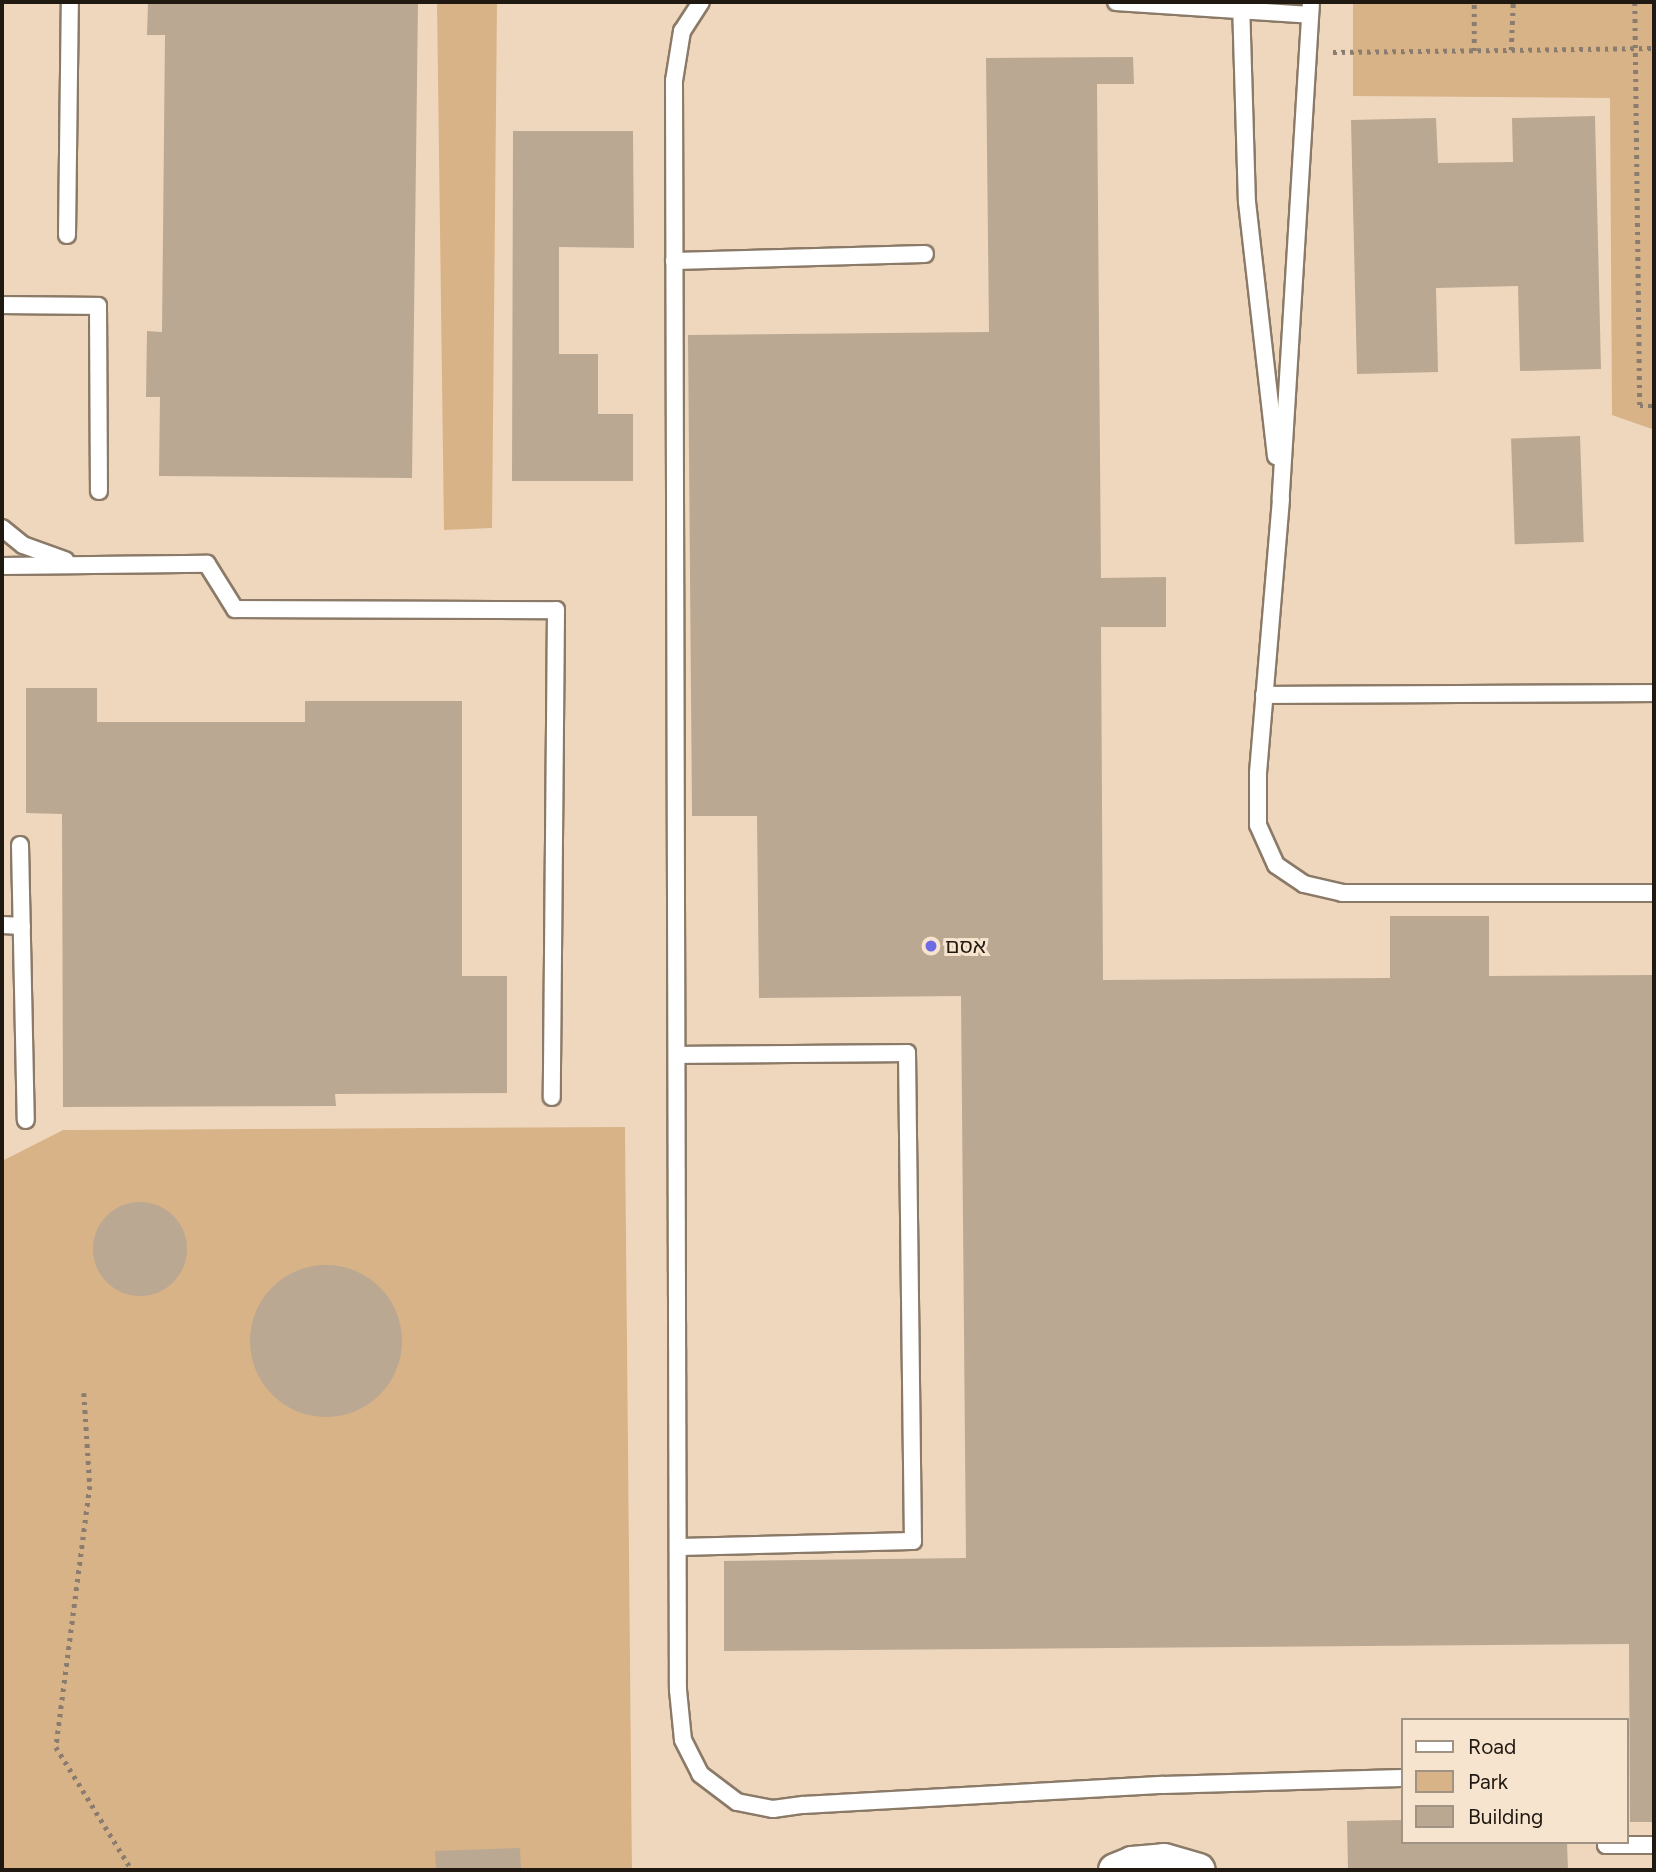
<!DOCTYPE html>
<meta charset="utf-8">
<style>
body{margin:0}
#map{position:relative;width:1656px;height:1872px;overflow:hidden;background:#f7e4ce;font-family:Figtree,"Noto Sans Hebrew",sans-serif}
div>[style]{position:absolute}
.built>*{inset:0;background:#efd7bd}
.green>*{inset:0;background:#d8b387}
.building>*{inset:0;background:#baa893;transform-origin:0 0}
.round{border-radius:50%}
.path>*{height:4.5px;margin-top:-2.25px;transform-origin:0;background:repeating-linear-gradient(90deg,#8a7d6f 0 3.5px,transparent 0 8.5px)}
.roads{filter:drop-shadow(2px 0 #8b7a67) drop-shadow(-2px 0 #8b7a67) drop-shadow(0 2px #8b7a67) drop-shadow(0 -2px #8b7a67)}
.lane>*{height:16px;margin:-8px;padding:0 8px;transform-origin:8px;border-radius:8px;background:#fff}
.street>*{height:32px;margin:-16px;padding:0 16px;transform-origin:16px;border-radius:16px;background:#fff}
.dots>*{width:19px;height:19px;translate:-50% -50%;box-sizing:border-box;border:4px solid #f7e4ce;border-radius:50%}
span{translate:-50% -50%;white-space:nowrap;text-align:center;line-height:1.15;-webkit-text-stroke:6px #f7e4ce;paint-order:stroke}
.poi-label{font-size:21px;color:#201912}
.left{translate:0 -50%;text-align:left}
.frame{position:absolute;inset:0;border:4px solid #201912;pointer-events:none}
.legend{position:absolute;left:1401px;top:1718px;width:228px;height:126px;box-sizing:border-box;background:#f7e4ce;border:2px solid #a19383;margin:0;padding:9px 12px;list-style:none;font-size:21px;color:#201912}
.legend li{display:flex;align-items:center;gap:14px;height:35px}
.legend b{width:35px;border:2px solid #a19383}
</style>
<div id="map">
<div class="built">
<i style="clip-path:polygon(evenodd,2px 2px,1654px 2px,1654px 1870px,632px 1870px,625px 1127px,63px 1130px,2px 1161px,2px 2px,1402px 1720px,1626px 1720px,1626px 1842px,1402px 1842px,1402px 1720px)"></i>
</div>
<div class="green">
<i style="clip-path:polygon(437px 2px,497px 2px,492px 528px,444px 530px)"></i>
<i style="clip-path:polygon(1353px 2px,1651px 2px,1654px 7px,1652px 429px,1612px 415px,1610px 98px,1353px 96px)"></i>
<i style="clip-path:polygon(625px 1127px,632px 1870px,2px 1870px,2px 1161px,63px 1130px)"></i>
</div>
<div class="building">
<i style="clip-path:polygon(148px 2px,418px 2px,412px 478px,159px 476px,160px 397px,146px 397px,147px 331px,162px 332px,165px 35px,147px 35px)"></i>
<i style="clip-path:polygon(1133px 57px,1134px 84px,1097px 84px,1101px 578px,1166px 577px,1166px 627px,1101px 627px,1103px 980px,1390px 978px,1390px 916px,1489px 916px,1489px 976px,1654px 975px,1654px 1822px,1630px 1822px,1629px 1644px,724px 1651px,724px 1561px,966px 1558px,961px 996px,759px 998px,757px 816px,692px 816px,688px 335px,989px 332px,986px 58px)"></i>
<i style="clip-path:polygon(1595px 116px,1601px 369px,1520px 371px,1518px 286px,1436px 288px,1438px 372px,1357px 374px,1351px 120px,1436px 118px,1438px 163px,1513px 162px,1512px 118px)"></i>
<i style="clip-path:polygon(513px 131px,633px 131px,634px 248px,559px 247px,559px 354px,598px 354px,598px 414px,633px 414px,633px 481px,512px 481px)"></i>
<i style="left:1580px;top:436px;width:106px;height:69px;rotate:88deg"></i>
<i style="clip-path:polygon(26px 688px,97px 688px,97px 722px,305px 722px,305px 701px,462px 701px,462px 976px,507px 976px,507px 1093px,335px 1094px,336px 1106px,63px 1107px,62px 814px,26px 813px)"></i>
<i class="round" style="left:93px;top:1202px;width:94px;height:94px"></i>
<i class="round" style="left:250px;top:1265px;width:152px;height:152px"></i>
<i style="clip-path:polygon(1402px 1820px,1402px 1842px,1567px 1842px,1568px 1870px,1348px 1870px,1347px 1821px)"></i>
<i style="clip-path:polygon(520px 1848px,521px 1870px,436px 1870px,435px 1851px)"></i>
</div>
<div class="path">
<i style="left:1635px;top:2px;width:404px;rotate:89.3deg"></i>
<i style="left:1640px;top:406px;width:14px"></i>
<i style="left:1511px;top:50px;width:48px;rotate:-87.6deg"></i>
<i style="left:1474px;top:51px;width:49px;rotate:-90deg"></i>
<i style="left:1333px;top:52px;width:321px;rotate:-0.7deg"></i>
<i style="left:84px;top:1393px;width:93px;rotate:86.3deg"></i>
<i style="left:90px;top:1486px;width:263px;rotate:97.4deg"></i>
<i style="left:56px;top:1747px;width:145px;rotate:58.3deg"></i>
</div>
<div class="roads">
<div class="lane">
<i style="left:701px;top:2px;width:35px;rotate:123deg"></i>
<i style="left:682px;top:31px;width:51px;rotate:99.1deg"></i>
<i style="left:674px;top:81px;width:1609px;rotate:89.86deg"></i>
<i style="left:678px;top:1690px;width:50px;rotate:84.3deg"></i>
<i style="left:683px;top:1740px;width:38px;rotate:63deg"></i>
<i style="left:700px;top:1774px;width:46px;rotate:37.1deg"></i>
<i style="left:737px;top:1802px;width:37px;rotate:11deg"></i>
<i style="left:773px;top:1809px;width:30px;rotate:-8deg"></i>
<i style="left:803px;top:1805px;width:361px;rotate:-3.2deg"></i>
<i style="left:1163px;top:1785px;width:239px;rotate:-1.7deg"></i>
<i style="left:1116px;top:2px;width:194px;rotate:3.8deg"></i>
<i style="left:1241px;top:2px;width:200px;rotate:88.3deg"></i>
<i style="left:1247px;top:202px;width:256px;rotate:83.5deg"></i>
<i style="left:1311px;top:2px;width:498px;rotate:93.5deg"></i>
<i style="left:1281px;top:499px;width:276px;rotate:94.8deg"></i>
<i style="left:1258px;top:774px;width:51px;rotate:90deg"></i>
<i style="left:1258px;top:825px;width:44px;rotate:65.8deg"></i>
<i style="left:1276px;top:865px;width:34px;rotate:34deg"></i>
<i style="left:1304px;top:884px;width:39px;rotate:13deg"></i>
<i style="left:1342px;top:893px;width:312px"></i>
<i style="left:67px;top:235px;width:233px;rotate:-89.3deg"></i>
<i style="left:674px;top:261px;width:251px;rotate:-1.6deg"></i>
<i style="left:2px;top:305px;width:96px;rotate:0.6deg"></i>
<i style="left:98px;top:306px;width:185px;rotate:89.7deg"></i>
<i style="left:2px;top:528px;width:27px;rotate:39deg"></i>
<i style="left:23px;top:545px;width:45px;rotate:19.7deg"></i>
<i style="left:2px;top:566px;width:205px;rotate:-0.6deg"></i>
<i style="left:207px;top:564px;width:53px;rotate:58.1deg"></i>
<i style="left:235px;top:609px;width:321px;rotate:0.2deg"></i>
<i style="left:556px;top:610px;width:487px;rotate:90.5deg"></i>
<i style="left:1264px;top:695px;width:390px;rotate:-0.3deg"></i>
<i style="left:20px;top:845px;width:275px;rotate:88.8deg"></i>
<i style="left:2px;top:925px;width:20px;rotate:3deg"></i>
<i style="left:677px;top:1055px;width:230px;rotate:-0.5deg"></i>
<i style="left:907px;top:1053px;width:488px;rotate:89.3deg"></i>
<i style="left:913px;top:1541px;width:235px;rotate:178.5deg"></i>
<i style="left:1606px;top:1842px;width:3px;rotate:90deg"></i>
<i style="left:1606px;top:1845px;width:48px"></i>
</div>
<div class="street">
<i style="left:1115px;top:1870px;width:18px;rotate:-22deg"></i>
<i style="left:1132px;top:1863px;width:32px;rotate:-5deg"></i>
<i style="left:1164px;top:1860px;width:36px;rotate:16deg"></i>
</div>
</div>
<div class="dots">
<i style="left:931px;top:946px;background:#6d6ae4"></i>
</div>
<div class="poi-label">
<span class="left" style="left:945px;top:946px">אסם</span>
</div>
<div class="frame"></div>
<ul class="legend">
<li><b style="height:9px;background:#fff"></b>Road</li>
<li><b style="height:19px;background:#d8b387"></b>Park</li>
<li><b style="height:19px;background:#baa893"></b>Building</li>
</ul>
</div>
